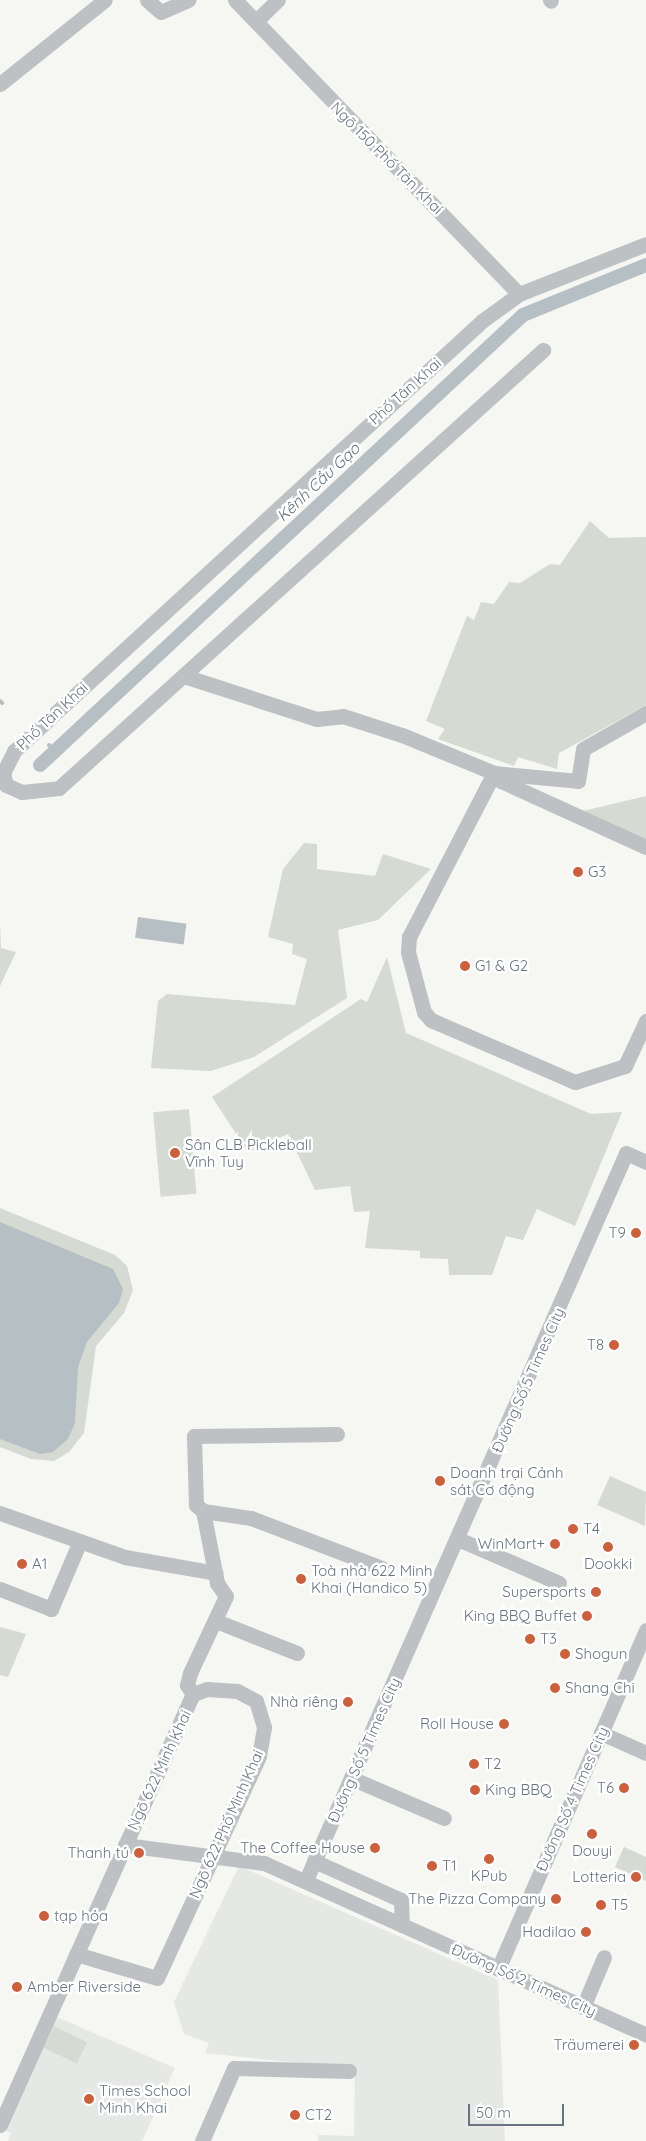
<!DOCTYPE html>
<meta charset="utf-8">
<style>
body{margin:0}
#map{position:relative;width:646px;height:2141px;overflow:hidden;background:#f6f6f3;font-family:Quicksand,sans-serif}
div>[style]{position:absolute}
.built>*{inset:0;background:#e6e8e6}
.green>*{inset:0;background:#d5dad3;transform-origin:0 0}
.water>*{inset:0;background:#b6c0c4;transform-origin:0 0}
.stream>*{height:4px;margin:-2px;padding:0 2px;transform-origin:2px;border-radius:2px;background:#b6c0c4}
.canal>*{height:14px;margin:-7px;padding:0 7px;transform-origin:7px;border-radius:7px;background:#b6c0c4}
.minor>*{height:15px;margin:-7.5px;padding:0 7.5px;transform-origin:7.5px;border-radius:7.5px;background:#bdc1c4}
.dots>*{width:14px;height:14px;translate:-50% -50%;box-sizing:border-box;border:2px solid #fff;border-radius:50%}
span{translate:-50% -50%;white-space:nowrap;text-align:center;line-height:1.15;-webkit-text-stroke:5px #fff;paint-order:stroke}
.street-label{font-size:15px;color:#687581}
.poi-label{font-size:15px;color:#687581}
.left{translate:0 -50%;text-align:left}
.right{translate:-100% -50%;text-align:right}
.water-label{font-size:16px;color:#64767d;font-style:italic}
.scale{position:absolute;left:468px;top:2104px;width:96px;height:22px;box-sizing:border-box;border:2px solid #687581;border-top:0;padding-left:6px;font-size:15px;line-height:18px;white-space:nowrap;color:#687581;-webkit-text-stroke:4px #fff;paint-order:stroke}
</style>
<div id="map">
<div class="built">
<i style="clip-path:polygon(239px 1866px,498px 1980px,505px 2141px,318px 2141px,318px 2135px,354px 2136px,355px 2069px,205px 2053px,209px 2043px,184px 2034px,174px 2002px)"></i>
<i style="clip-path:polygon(52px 2015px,175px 2068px,142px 2141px,8px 2141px,11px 2133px,3px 2129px)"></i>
</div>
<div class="green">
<i style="clip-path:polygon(590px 521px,609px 538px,646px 537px,646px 705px,559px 753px,557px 769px,518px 757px,514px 766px,438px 739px,445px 729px,426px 721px,467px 616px,474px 620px,481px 602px,494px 604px,509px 582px,520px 583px,550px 564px,560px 565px)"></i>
<i style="clip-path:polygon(646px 796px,646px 840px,583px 811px)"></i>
<i style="clip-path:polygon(304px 843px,317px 844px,317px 869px,375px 876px,383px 854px,431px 869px,378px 920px,338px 930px,347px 998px,254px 1057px,211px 1071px,151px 1068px,158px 1001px,167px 994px,295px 1005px,307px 959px,292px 954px,293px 944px,268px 937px,283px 869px)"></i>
<i style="clip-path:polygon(0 923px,1px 948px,16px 952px,0 986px)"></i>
<i style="clip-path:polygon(387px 957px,406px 1033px,591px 1114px,622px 1112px,575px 1226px,537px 1209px,523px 1240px,506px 1236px,492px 1275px,449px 1275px,448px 1259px,420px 1258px,420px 1251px,365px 1248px,370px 1211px,354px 1212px,350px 1186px,315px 1190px,288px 1134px,248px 1152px,212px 1097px,361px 999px,367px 1002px)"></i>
<i style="left:189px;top:1109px;width:85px;height:36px;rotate:85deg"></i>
<i style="clip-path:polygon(0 1208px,115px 1255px,127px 1266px,133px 1290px,124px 1313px,96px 1346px,84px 1433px,69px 1452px,54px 1461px,31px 1459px,0 1447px)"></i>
<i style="clip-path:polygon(610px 1476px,646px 1492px,645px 1526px,597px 1505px)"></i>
<i style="clip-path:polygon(0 1627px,26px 1634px,8px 1677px,0 1675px)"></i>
<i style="clip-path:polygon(624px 1847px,646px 1857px,646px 1881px,615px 1867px)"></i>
<i style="left:54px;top:2026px;width:37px;height:24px;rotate:26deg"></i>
</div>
<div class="water">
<i style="left:138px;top:917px;width:49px;height:21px;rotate:8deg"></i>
<i style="clip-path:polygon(0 1222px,113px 1269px,123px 1289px,119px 1303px,87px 1342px,78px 1367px,75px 1423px,68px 1439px,53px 1452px,40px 1454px,0 1439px)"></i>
</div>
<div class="stream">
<i style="left:0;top:701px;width:3px;rotate:45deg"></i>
<i style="left:49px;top:745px;width:8px;rotate:45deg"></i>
</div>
<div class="canal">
<i style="left:40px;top:765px;width:660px;rotate:-42.97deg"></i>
<i style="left:523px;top:315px;width:133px;rotate:-22.1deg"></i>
</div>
<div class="minor">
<i style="left:147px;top:0;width:18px;rotate:41deg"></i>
<i style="left:161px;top:12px;width:30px;rotate:-24deg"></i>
<i style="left:235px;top:0;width:409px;rotate:46deg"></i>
<i style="left:550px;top:0;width:1px;rotate:45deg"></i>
<i style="left:257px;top:20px;width:29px;rotate:-44deg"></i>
<i style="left:0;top:84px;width:134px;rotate:-38.7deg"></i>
<i style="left:184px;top:676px;width:139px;rotate:18deg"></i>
<i style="left:316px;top:719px;width:27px;rotate:-6deg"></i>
<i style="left:343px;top:716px;width:62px;rotate:17.9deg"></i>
<i style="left:402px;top:735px;width:100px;rotate:22.4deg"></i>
<i style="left:494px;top:773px;width:11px;rotate:49deg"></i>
<i style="left:501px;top:781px;width:159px;rotate:24.5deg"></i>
<i style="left:494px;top:773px;width:185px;rotate:117.4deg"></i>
<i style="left:409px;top:937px;width:15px;rotate:94deg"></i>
<i style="left:408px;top:952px;width:62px;rotate:75.1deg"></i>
<i style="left:424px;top:1012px;width:11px;rotate:49deg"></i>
<i style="left:431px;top:1020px;width:157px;rotate:23.3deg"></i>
<i style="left:575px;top:1082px;width:52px;rotate:-17.7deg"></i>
<i style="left:625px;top:1066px;width:50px;rotate:-65deg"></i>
<i style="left:494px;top:773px;width:84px;rotate:5.4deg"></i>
<i style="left:578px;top:781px;width:32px;rotate:-81deg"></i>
<i style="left:583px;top:749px;width:73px;rotate:-29.7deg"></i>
<i style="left:6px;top:785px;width:12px;rotate:-104deg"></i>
<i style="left:3px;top:773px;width:25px;rotate:-63deg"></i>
<i style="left:14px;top:751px;width:636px;rotate:-42.58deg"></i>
<i style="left:482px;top:321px;width:46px;rotate:-36.1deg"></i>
<i style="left:519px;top:294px;width:136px;rotate:-21.5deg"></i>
<i style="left:6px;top:785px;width:17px;rotate:24deg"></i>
<i style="left:22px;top:792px;width:37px;rotate:-6deg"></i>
<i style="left:59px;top:788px;width:653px;rotate:-42.14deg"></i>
<i style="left:203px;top:1511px;width:9px;rotate:-139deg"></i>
<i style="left:196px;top:1505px;width:69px;rotate:-91.7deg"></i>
<i style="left:194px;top:1436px;width:143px;rotate:-0.8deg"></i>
<i style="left:203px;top:1511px;width:49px;rotate:8.3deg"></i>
<i style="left:251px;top:1518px;width:140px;rotate:20.9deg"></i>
<i style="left:0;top:1513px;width:133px;rotate:19.4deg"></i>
<i style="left:125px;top:1557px;width:92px;rotate:10deg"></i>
<i style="left:458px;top:1539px;width:110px;rotate:23.5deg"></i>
<i style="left:0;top:1589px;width:55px;rotate:21.4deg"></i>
<i style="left:51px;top:1609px;width:74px;rotate:-66.9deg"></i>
<i style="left:216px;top:1621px;width:87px;rotate:21.6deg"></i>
<i style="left:193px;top:1694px;width:11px;rotate:-124deg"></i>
<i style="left:187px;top:1685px;width:12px;rotate:-76deg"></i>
<i style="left:190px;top:1673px;width:85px;rotate:-64.9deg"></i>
<i style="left:226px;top:1596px;width:16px;rotate:-125deg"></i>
<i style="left:217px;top:1583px;width:73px;rotate:-101deg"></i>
<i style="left:601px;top:1733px;width:49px;rotate:24deg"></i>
<i style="left:351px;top:1778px;width:101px;rotate:23.3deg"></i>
<i style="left:125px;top:1845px;width:140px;rotate:7.4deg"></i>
<i style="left:264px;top:1863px;width:419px;rotate:24.2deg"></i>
<i style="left:314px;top:1861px;width:95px;rotate:24.1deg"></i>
<i style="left:401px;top:1900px;width:25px;rotate:88deg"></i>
<i style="left:306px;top:1880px;width:794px;rotate:-66.24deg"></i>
<i style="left:626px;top:1153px;width:22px;rotate:24deg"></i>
<i style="left:76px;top:1954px;width:84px;rotate:16.5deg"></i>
<i style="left:157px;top:1978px;width:244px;rotate:-65.3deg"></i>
<i style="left:259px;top:1756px;width:29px;rotate:-80deg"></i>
<i style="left:264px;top:1727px;width:27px;rotate:-107deg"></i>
<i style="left:256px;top:1701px;width:21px;rotate:-152deg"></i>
<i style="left:237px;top:1691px;width:30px;rotate:-176deg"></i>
<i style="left:207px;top:1689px;width:15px;rotate:160deg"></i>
<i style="left:498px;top:1969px;width:370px;rotate:-66.4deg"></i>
<i style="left:583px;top:2007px;width:54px;rotate:-67.2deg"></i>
<i style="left:0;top:2125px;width:472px;rotate:-65.9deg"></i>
<i style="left:202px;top:2141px;width:80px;rotate:-66.3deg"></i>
<i style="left:234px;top:2068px;width:115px;rotate:1.5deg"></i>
</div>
<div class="dots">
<i style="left:578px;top:872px;background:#ce5f3b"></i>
<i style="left:465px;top:966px;background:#ce5f3b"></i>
<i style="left:175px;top:1153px;background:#ce5f3b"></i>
<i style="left:636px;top:1233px;background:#ce5f3b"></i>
<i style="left:614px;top:1345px;background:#ce5f3b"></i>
<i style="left:440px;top:1481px;background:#ce5f3b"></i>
<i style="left:573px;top:1529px;background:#ce5f3b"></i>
<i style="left:555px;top:1544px;background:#ce5f3b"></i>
<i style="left:608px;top:1547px;background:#ce5f3b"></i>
<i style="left:22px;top:1564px;background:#ce5f3b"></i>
<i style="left:301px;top:1579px;background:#ce5f3b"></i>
<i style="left:596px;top:1592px;background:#ce5f3b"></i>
<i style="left:587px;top:1616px;background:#ce5f3b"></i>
<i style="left:530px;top:1639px;background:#ce5f3b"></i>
<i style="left:565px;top:1654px;background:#ce5f3b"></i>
<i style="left:555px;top:1688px;background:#ce5f3b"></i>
<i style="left:348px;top:1702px;background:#ce5f3b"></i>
<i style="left:504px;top:1724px;background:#ce5f3b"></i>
<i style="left:474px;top:1764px;background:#ce5f3b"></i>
<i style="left:624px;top:1788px;background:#ce5f3b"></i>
<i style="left:475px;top:1790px;background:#ce5f3b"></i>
<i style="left:592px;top:1834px;background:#ce5f3b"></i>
<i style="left:375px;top:1848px;background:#ce5f3b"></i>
<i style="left:139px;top:1853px;background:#ce5f3b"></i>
<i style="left:489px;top:1859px;background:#ce5f3b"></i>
<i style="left:432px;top:1866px;background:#ce5f3b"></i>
<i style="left:636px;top:1877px;background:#ce5f3b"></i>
<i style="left:556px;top:1899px;background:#ce5f3b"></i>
<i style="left:601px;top:1905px;background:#ce5f3b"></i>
<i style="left:44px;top:1916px;background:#ce5f3b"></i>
<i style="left:586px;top:1932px;background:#ce5f3b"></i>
<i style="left:17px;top:1987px;background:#ce5f3b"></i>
<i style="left:634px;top:2045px;background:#ce5f3b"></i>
<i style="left:89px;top:2099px;background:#ce5f3b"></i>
<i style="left:295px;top:2115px;background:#ce5f3b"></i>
</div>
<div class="street-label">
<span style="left:387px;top:158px;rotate:45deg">Ngõ 150 Phố Tân Khai</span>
<span style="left:405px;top:391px;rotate:-42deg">Phố Tân Khai</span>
<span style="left:52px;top:716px;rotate:-43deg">Phố Tân Khai</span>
<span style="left:528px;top:1380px;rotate:-66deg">Đường Số 5 Times City</span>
<span style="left:364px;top:1750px;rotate:-66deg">Đường Số 5 Times City</span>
<span style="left:159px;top:1770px;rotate:-65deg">Ngõ 622 Minh Khai</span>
<span style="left:572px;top:1799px;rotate:-66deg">Đường Số 4 Times City</span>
<span style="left:226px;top:1824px;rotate:-66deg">Ngõ 622 Phố Minh Khai</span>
<span style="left:524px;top:1980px;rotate:24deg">Đường Số 2 Times City</span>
</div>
<div class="poi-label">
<span class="left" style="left:588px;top:872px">G3</span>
<span class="left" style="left:475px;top:966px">G1 &amp; G2</span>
<span class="left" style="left:185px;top:1153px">Sân CLB Pickleball<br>Vĩnh Tuy</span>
<span class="right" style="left:626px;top:1233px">T9</span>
<span class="right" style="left:604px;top:1345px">T8</span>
<span class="left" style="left:450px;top:1481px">Doanh trại Cảnh<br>sát Cơ động</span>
<span class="left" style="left:583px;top:1529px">T4</span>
<span class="right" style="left:545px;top:1544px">WinMart+</span>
<span class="left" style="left:32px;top:1564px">A1</span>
<span style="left:608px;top:1564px">Dookki</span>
<span class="left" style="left:311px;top:1579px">Toà nhà 622 Minh<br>Khai (Handico 5)</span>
<span class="right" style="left:586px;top:1592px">Supersports</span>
<span class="right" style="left:577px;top:1616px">King BBQ Buffet</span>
<span class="left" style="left:540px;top:1639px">T3</span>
<span class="left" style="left:575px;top:1654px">Shogun</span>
<span class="left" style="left:565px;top:1688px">Shang Chi</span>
<span class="right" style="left:338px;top:1702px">Nhà riêng</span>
<span class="right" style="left:494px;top:1724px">Roll House</span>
<span class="left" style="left:484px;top:1764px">T2</span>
<span class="right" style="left:614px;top:1788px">T6</span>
<span class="left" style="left:485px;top:1790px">King BBQ</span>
<span class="right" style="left:365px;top:1848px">The Coffee House</span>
<span style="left:592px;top:1851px">Douyi</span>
<span class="right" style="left:129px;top:1853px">Thanh tú</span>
<span class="left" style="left:442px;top:1866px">T1</span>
<span style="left:489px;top:1876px">KPub</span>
<span class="right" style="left:626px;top:1877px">Lotteria</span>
<span class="right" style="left:546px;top:1899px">The Pizza Company</span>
<span class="left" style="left:611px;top:1905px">T5</span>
<span class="left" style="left:54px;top:1916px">tạp hóa</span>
<span class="right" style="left:576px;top:1932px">Hadilao</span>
<span class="left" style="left:27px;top:1987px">Amber Riverside</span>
<span class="right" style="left:624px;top:2045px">Träumerei</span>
<span class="left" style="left:99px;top:2099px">Times School<br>Minh Khai</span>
<span class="left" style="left:305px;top:2115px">CT2</span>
</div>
<div class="water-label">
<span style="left:318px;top:482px;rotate:-43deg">Kênh Cầu Gạo</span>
</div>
<div class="scale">50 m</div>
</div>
